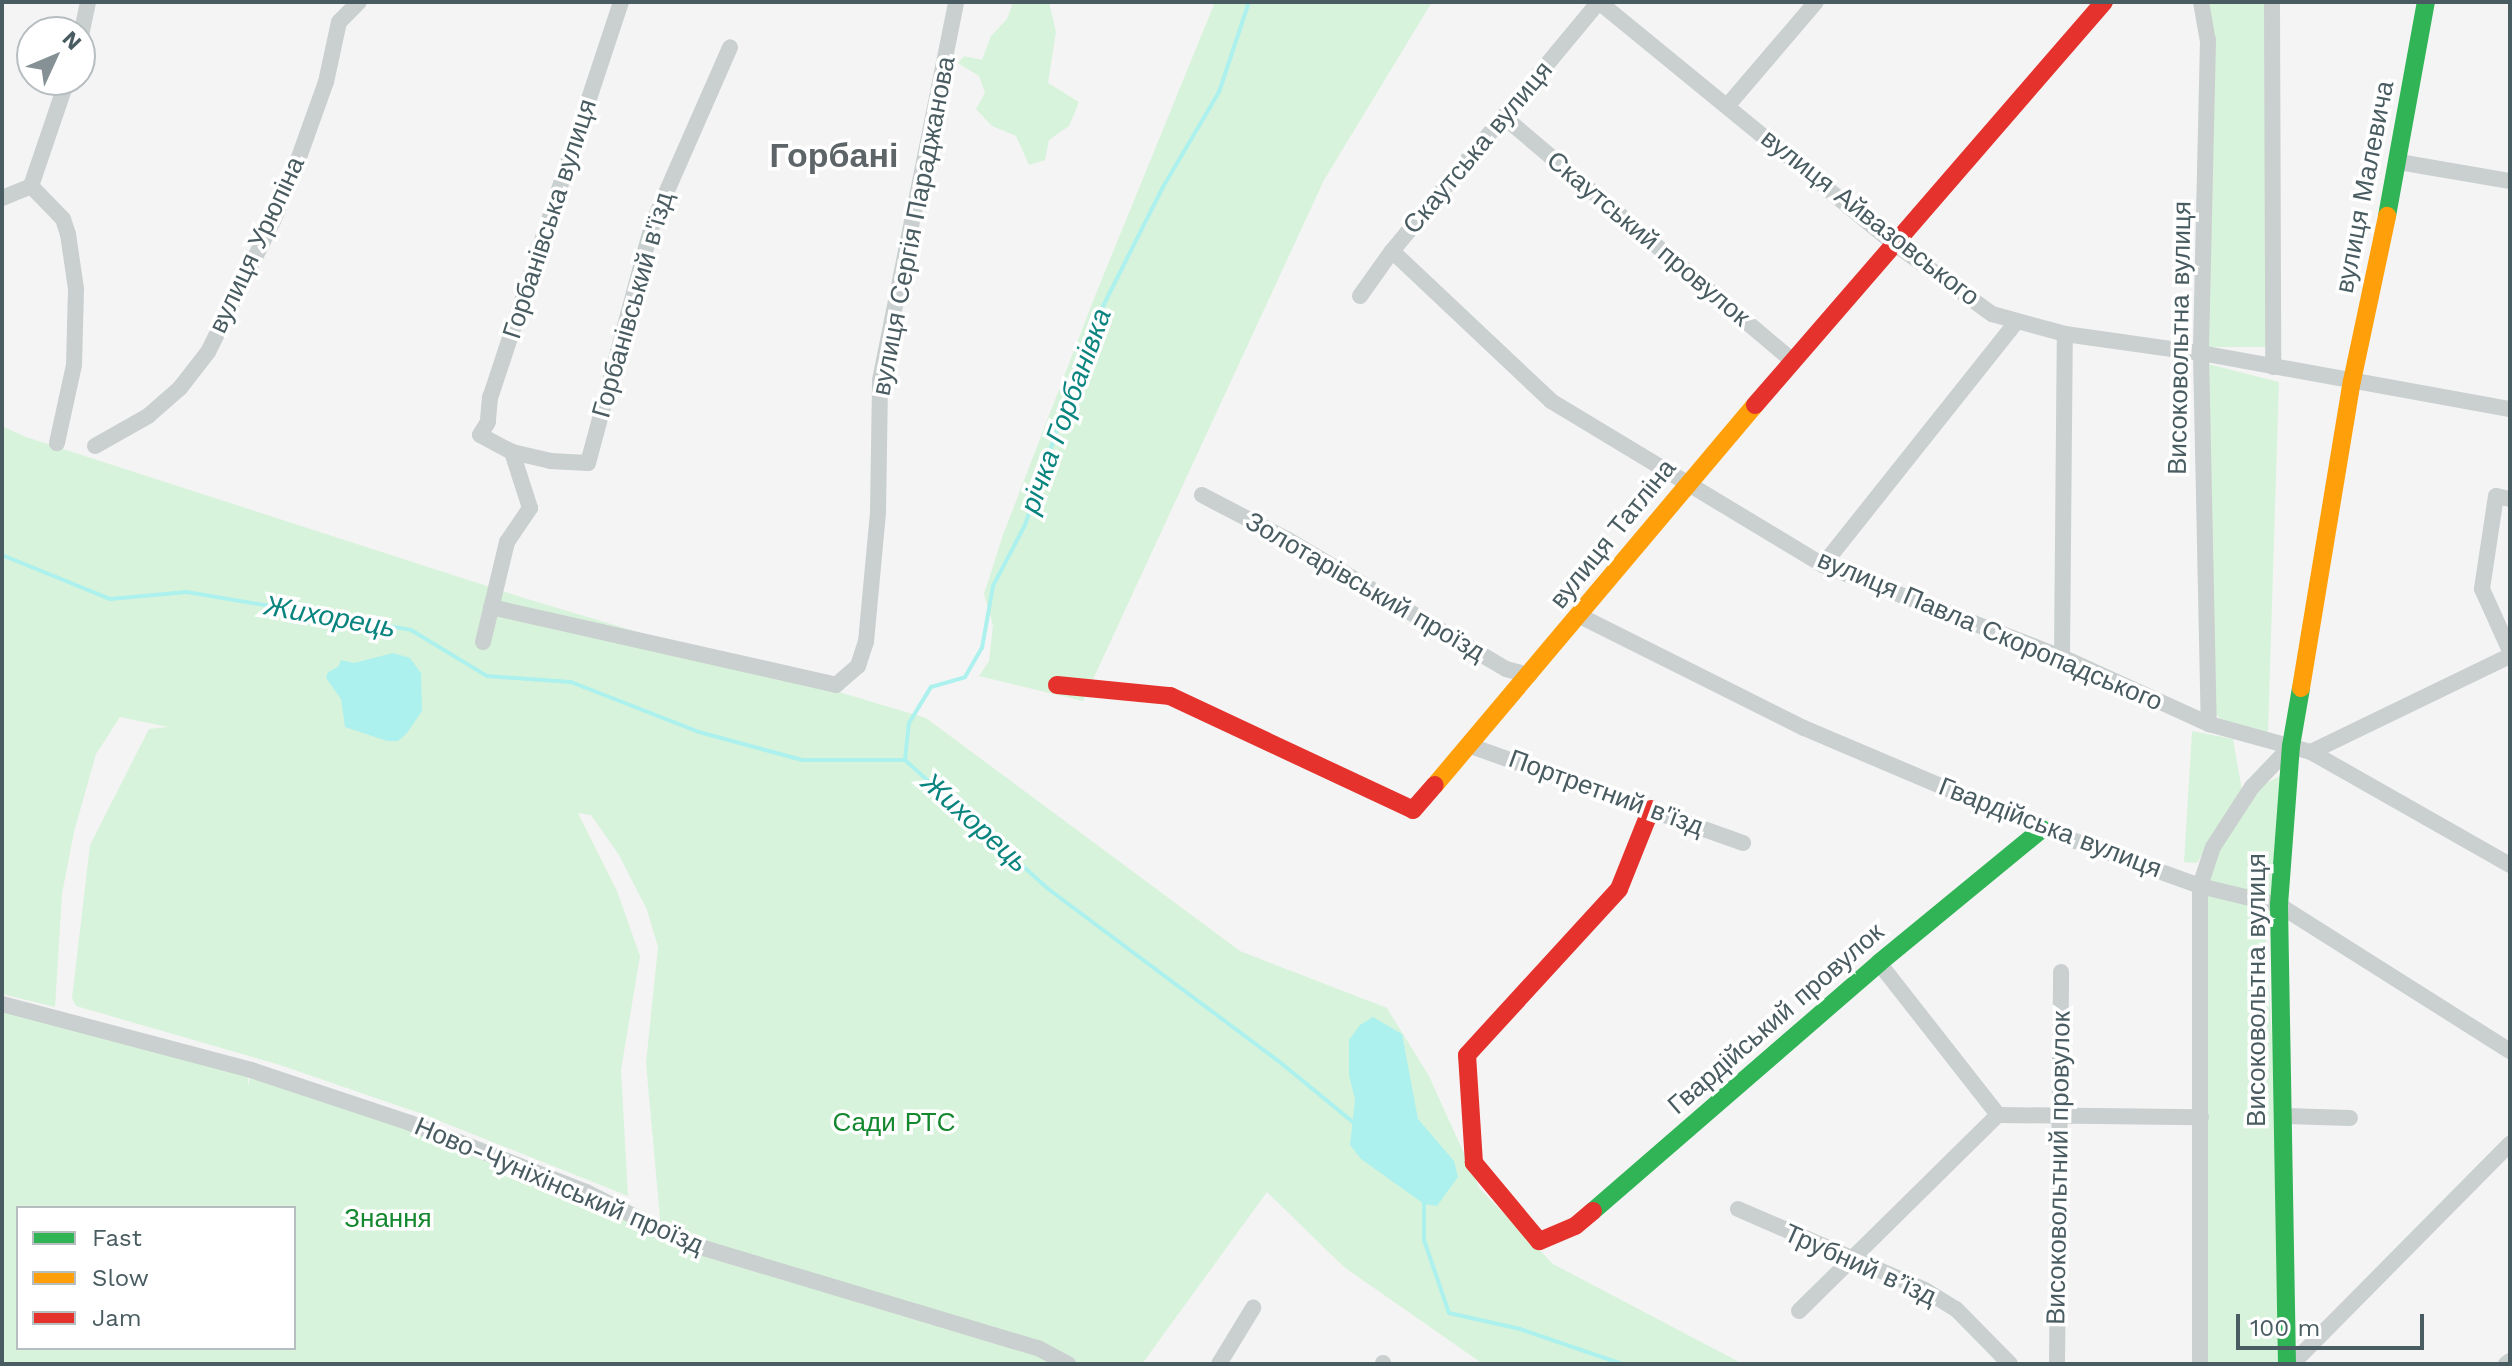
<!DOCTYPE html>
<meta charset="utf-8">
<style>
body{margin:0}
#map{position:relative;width:2512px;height:1366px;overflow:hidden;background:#f4f4f4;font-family:"Work Sans",sans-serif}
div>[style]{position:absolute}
.green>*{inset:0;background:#d8f3db;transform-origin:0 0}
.water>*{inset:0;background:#acf1ed}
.stream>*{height:4px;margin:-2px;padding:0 2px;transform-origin:2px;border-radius:2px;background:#acf1ed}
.street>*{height:16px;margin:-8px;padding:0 8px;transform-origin:8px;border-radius:8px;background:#cacfcf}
.fast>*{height:18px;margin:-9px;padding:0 9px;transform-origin:9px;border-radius:9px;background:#30b455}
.slow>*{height:18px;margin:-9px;padding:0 9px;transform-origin:9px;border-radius:9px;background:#ff9f0a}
.jam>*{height:18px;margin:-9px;padding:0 9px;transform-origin:9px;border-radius:9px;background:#e5322d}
span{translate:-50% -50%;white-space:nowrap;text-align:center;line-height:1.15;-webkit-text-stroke:7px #fff;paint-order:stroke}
.street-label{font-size:26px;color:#495c61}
.park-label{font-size:26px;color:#14882f}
.water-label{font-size:28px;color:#0a847e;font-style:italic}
.district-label{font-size:34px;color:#5e6568;font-weight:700}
.frame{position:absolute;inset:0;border:4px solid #495c61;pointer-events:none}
.legend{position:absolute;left:16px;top:1206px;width:280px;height:144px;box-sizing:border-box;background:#fff;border:2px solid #b6bec0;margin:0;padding:10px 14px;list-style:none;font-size:24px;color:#495c61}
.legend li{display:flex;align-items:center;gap:16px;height:40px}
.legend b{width:40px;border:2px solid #b6bec0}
.north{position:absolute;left:16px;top:16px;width:80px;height:80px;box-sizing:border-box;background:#fff;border:2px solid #b6bec0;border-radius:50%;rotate:46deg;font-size:22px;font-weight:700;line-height:32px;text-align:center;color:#495c61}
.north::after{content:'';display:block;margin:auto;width:28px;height:36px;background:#859194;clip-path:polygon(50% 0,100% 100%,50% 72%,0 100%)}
.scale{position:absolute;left:2236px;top:1314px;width:188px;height:36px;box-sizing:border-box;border:4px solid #495c61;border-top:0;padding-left:10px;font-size:24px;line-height:28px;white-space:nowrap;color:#495c61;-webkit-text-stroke:6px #fff;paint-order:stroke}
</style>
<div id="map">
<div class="green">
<i style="clip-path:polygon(1013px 2px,1049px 2px,1056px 32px,1048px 83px,1079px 102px,1069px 126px,1049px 140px,1045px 160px,1029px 165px,1016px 136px,992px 126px,976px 109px,985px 93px,979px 76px,958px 63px,964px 56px,982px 60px,991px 36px,1007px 19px)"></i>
<i style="clip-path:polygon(1215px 2px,1432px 2px,1324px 180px,1083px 701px,979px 676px,989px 661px,993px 625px,984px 594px,1003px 535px,1095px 296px)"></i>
<i style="left:2207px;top:2px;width:59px;height:345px"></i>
<i style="clip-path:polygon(2208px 364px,2279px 382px,2268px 732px,2221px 720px,2213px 710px)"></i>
<i style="clip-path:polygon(evenodd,2px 426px,26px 437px,524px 598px,926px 718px,1240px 951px,1387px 1008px,1429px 1076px,1480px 1189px,1553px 1264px,1743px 1364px,1483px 1364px,1344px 1267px,1267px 1192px,1142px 1364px,2px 1364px,2px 1008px,248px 1069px,248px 1087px,251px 1070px,553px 1180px,661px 1229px,646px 1063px,658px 947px,647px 910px,619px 855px,591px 815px,578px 813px,617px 891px,640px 956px,621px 1070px,628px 1196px,425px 1115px,280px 1065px,76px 1006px,72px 998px,90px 845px,149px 729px,168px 727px,120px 717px,96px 754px,74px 832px,62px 894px,55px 1007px,2px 994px,2px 426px,18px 1208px,294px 1208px,294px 1348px,18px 1348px,18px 1208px)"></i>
<i style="clip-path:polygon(2192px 731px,2233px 739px,2242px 790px,2197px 863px,2184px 862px)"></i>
<i style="clip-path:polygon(2280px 776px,2272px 910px,2265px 922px,2277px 1118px,2281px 1364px,2206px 1364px,2204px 884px,2217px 849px,2259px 787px)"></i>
</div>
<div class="water">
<i style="clip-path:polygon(393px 653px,410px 658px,421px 673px,422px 711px,407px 733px,398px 741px,387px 741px,345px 727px,341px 699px,326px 678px,328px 672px,338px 667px,341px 660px,354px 663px)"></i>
<i style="clip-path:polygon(1373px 1017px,1402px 1034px,1418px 1119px,1454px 1161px,1458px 1177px,1437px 1206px,1424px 1204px,1361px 1159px,1350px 1145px,1355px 1100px,1349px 1075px,1349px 1040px,1360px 1025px)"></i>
</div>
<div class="stream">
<i style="left:2px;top:555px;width:117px;rotate:22.2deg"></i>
<i style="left:110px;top:599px;width:77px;rotate:-5.2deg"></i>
<i style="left:187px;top:592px;width:227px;rotate:9.6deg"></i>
<i style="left:411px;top:630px;width:89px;rotate:31.2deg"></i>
<i style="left:487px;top:676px;width:84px;rotate:4.1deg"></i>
<i style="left:571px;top:682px;width:137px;rotate:21.3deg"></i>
<i style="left:699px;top:732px;width:107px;rotate:15.2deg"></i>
<i style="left:802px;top:760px;width:103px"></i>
<i style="left:905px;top:760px;width:191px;rotate:42deg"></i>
<i style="left:1047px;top:888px;width:292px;rotate:36.8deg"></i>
<i style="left:1281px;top:1063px;width:94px;rotate:39.4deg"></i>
<i style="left:905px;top:760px;width:37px;rotate:-84deg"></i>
<i style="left:909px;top:723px;width:42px;rotate:-58.6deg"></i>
<i style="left:931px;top:687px;width:35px;rotate:-16deg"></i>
<i style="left:965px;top:677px;width:34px;rotate:-60deg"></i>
<i style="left:982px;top:648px;width:63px;rotate:-79.9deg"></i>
<i style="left:993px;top:586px;width:69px;rotate:-62.3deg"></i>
<i style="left:1025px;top:525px;width:204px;rotate:-71.4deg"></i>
<i style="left:1090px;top:332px;width:162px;rotate:-63.3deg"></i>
<i style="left:1163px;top:187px;width:110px;rotate:-59.5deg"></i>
<i style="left:1219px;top:92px;width:95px;rotate:-71.6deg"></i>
<i style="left:1424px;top:1200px;width:40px;rotate:90deg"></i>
<i style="left:1424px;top:1240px;width:77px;rotate:71.1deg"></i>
<i style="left:1449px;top:1313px;width:73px;rotate:12.7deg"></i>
<i style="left:1520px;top:1329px;width:108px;rotate:18.9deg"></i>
</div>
<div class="street">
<i style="left:621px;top:2px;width:416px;rotate:108.3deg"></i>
<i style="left:490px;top:397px;width:25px;rotate:95deg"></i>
<i style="left:488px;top:422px;width:15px;rotate:122deg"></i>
<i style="left:480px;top:435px;width:36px;rotate:28deg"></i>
<i style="left:512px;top:452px;width:39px;rotate:13deg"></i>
<i style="left:550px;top:461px;width:38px;rotate:3deg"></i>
<i style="left:588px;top:463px;width:246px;rotate:-74.9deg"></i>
<i style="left:652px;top:225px;width:194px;rotate:-66.3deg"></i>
<i style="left:1599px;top:2px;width:382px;rotate:39.3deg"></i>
<i style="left:1895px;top:244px;width:120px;rotate:35.8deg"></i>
<i style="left:1992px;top:314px;width:76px;rotate:15.3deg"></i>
<i style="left:2065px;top:334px;width:137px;rotate:8deg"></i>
<i style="left:2201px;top:353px;width:314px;rotate:10.3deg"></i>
<i style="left:2201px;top:2px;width:39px;rotate:80deg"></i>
<i style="left:2208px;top:40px;width:313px;rotate:91.3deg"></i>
<i style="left:2201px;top:353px;width:371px;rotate:88.8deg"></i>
<i style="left:2272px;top:2px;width:365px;rotate:89.8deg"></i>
<i style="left:80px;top:40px;width:39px;rotate:-78deg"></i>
<i style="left:1728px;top:105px;width:135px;rotate:-49.5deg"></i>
<i style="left:1504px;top:117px;width:378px;rotate:40.2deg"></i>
<i style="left:2399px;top:162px;width:113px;rotate:9.7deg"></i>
<i style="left:31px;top:186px;width:46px;rotate:45.9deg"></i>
<i style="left:63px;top:219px;width:16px;rotate:72deg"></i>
<i style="left:68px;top:234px;width:56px;rotate:81.7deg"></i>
<i style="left:76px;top:289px;width:76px;rotate:91.5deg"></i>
<i style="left:74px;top:365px;width:80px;rotate:102.3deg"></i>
<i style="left:2px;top:198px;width:31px;rotate:-22deg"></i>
<i style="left:31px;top:186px;width:112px;rotate:-71.2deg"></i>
<i style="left:1392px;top:251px;width:219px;rotate:43.3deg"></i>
<i style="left:1551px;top:401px;width:318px;rotate:31.1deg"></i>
<i style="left:1823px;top:565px;width:256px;rotate:21.1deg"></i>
<i style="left:2062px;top:657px;width:162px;rotate:24.5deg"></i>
<i style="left:2209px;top:724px;width:106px;rotate:15.4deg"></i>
<i style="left:2311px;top:752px;width:229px;rotate:29.6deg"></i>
<i style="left:1360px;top:296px;width:55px;rotate:-54.6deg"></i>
<i style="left:1392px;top:251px;width:324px;rotate:-50.3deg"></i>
<i style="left:95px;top:446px;width:61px;rotate:-29.5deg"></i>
<i style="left:148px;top:416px;width:43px;rotate:-41.2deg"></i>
<i style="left:180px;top:388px;width:46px;rotate:-52.1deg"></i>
<i style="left:208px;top:352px;width:146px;rotate:-63.6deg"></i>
<i style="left:273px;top:221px;width:66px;rotate:-67.7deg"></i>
<i style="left:298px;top:160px;width:83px;rotate:-70.3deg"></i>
<i style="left:326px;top:82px;width:61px;rotate:-77.8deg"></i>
<i style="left:339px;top:22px;width:28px;rotate:-45deg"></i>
<i style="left:1202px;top:495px;width:97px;rotate:27.6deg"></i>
<i style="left:1288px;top:540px;width:253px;rotate:30.6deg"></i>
<i style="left:1506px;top:669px;width:24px;rotate:15deg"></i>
<i style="left:2510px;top:499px;width:14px;rotate:-168deg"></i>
<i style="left:2496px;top:496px;width:94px;rotate:98.6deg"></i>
<i style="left:2482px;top:589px;width:68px;rotate:65.7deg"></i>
<i style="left:1823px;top:565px;width:310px;rotate:-51.5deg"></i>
<i style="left:491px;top:607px;width:354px;rotate:12.7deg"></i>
<i style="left:836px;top:685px;width:29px;rotate:-41deg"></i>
<i style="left:858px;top:666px;width:25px;rotate:-72deg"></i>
<i style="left:866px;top:642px;width:131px;rotate:-84.7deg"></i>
<i style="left:878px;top:512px;width:132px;rotate:-89.1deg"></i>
<i style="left:880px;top:380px;width:386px;rotate:-78.6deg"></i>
<i style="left:1580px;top:616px;width:250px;rotate:26.6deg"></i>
<i style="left:1804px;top:728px;width:259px;rotate:23deg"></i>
<i style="left:2042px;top:829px;width:168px;rotate:19.8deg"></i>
<i style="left:2200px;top:886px;width:81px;rotate:13.5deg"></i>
<i style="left:2279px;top:905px;width:273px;rotate:32.3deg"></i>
<i style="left:483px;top:642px;width:103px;rotate:-76.5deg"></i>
<i style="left:507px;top:542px;width:41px;rotate:-55.9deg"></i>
<i style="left:530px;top:508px;width:59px;rotate:-107.8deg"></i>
<i style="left:2062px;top:657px;width:323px;rotate:-89.5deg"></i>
<i style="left:1468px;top:745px;width:292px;rotate:19.6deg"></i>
<i style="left:2311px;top:752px;width:221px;rotate:-25.8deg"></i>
<i style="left:1879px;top:963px;width:193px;rotate:51.9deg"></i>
<i style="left:1998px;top:1115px;width:203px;rotate:0.6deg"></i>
<i style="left:2px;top:1004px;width:258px;rotate:14.8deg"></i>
<i style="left:251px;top:1070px;width:168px;rotate:18.4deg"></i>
<i style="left:410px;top:1123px;width:189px;rotate:21.4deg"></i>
<i style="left:586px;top:1192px;width:113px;rotate:26.8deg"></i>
<i style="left:687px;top:1243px;width:366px;rotate:16.7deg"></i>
<i style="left:1038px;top:1348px;width:34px;rotate:28deg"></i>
<i style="left:2283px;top:1116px;width:67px;rotate:1.7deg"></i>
<i style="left:1738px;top:1209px;width:204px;rotate:23.4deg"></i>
<i style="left:1925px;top:1290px;width:36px;rotate:32deg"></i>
<i style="left:1956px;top:1309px;width:77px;rotate:45.5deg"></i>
<i style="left:1799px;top:1311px;width:279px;rotate:-44.6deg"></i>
<i style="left:1219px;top:1364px;width:66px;rotate:-58.7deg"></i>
<i style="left:1383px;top:1364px;width:1px;rotate:-90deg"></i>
<i style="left:2057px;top:1364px;width:392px;rotate:-89.4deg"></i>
<i style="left:2200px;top:1364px;width:478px;rotate:-90deg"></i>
<i style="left:2200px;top:886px;width:41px;rotate:-71.6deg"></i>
<i style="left:2213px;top:847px;width:72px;rotate:-57deg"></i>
<i style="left:2252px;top:787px;width:57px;rotate:-46.4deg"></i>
<i style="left:2292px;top:1364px;width:310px;rotate:-45.3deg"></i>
<i style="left:2506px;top:1364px;width:5px;rotate:-37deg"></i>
</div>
<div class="fast">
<i style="left:2387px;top:216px;width:218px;rotate:-79.7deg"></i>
<i style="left:1593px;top:1211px;width:379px;rotate:-40.9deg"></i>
<i style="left:1879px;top:963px;width:211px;rotate:-39.4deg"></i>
<i style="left:2287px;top:1364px;width:459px;rotate:-91deg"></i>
<i style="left:2279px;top:905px;width:159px;rotate:-85.7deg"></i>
<i style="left:2291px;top:746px;width:59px;rotate:-80.2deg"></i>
</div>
<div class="slow">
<i style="left:2301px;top:688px;width:311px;rotate:-80.6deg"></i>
<i style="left:2352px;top:381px;width:169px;rotate:-78deg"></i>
<i style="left:1435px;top:785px;width:497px;rotate:-49.9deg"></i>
</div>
<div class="jam">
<i style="left:1755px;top:405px;width:533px;rotate:-49.11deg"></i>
<i style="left:1057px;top:685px;width:114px;rotate:5.6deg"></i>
<i style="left:1170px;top:696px;width:268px;rotate:25.1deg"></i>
<i style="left:1413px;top:810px;width:33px;rotate:-49deg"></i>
<i style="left:1593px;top:1211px;width:23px;rotate:140deg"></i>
<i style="left:1575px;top:1226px;width:39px;rotate:157deg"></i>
<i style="left:1539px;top:1241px;width:102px;rotate:-129.8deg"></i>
<i style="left:1474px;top:1163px;width:108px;rotate:-93.7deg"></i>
<i style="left:1467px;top:1055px;width:225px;rotate:-47.5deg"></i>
<i style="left:1619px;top:889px;width:86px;rotate:-68.2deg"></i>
</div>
<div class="street-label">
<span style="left:1478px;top:148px;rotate:-50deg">Скаутська вулиця</span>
<span style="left:2365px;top:187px;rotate:-79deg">вулиця Малевича</span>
<span style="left:1870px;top:218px;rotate:38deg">вулиця Айвазовського</span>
<span style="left:550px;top:219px;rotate:-72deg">Горбанівська вулиця</span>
<span style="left:914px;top:226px;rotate:-79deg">вулиця Сергія Параджанова</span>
<span style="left:1648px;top:239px;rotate:40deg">Скаутський провулок</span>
<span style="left:257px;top:245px;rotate:-65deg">вулиця Урюпіна</span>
<span style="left:633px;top:305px;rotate:-74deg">Горбанівський в'їзд</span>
<span style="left:2180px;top:338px;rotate:-89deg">Високовольтна вулиця</span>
<span style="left:1613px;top:534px;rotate:-51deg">вулиця Татліна</span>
<span style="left:1365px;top:587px;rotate:30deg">Золотарівський проїзд</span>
<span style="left:1990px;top:631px;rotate:23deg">вулиця Павла Скоропадського</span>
<span style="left:1606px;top:793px;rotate:20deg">Портретний в'їзд</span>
<span style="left:2050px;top:828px;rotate:21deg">Гвардійська вулиця</span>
<span style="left:2257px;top:990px;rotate:-90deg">Високовольтна вулиця</span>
<span style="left:1776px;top:1019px;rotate:-41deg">Гвардійський провулок</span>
<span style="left:2059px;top:1168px;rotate:-89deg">Високовольтний провулок</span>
<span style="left:559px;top:1186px;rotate:23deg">Ново-Чуніхінський проїзд</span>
<span style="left:1860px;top:1265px;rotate:24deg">Трубний в’їзд</span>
</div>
<div class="park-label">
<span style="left:894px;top:1123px">Сади РТС</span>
<span style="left:388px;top:1219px">Знання</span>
</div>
<div class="water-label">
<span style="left:1066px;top:411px;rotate:-70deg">річка Горбанівка</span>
<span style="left:330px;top:617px;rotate:10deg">Жихорець</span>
<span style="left:975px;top:823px;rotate:42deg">Жихорець</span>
</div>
<div class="district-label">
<span style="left:834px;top:156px">Горбані</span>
</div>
<div class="frame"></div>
<ul class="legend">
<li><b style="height:10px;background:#30b455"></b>Fast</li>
<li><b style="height:10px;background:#ff9f0a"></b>Slow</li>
<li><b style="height:10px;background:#e5322d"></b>Jam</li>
</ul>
<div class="north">N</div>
<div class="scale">100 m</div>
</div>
